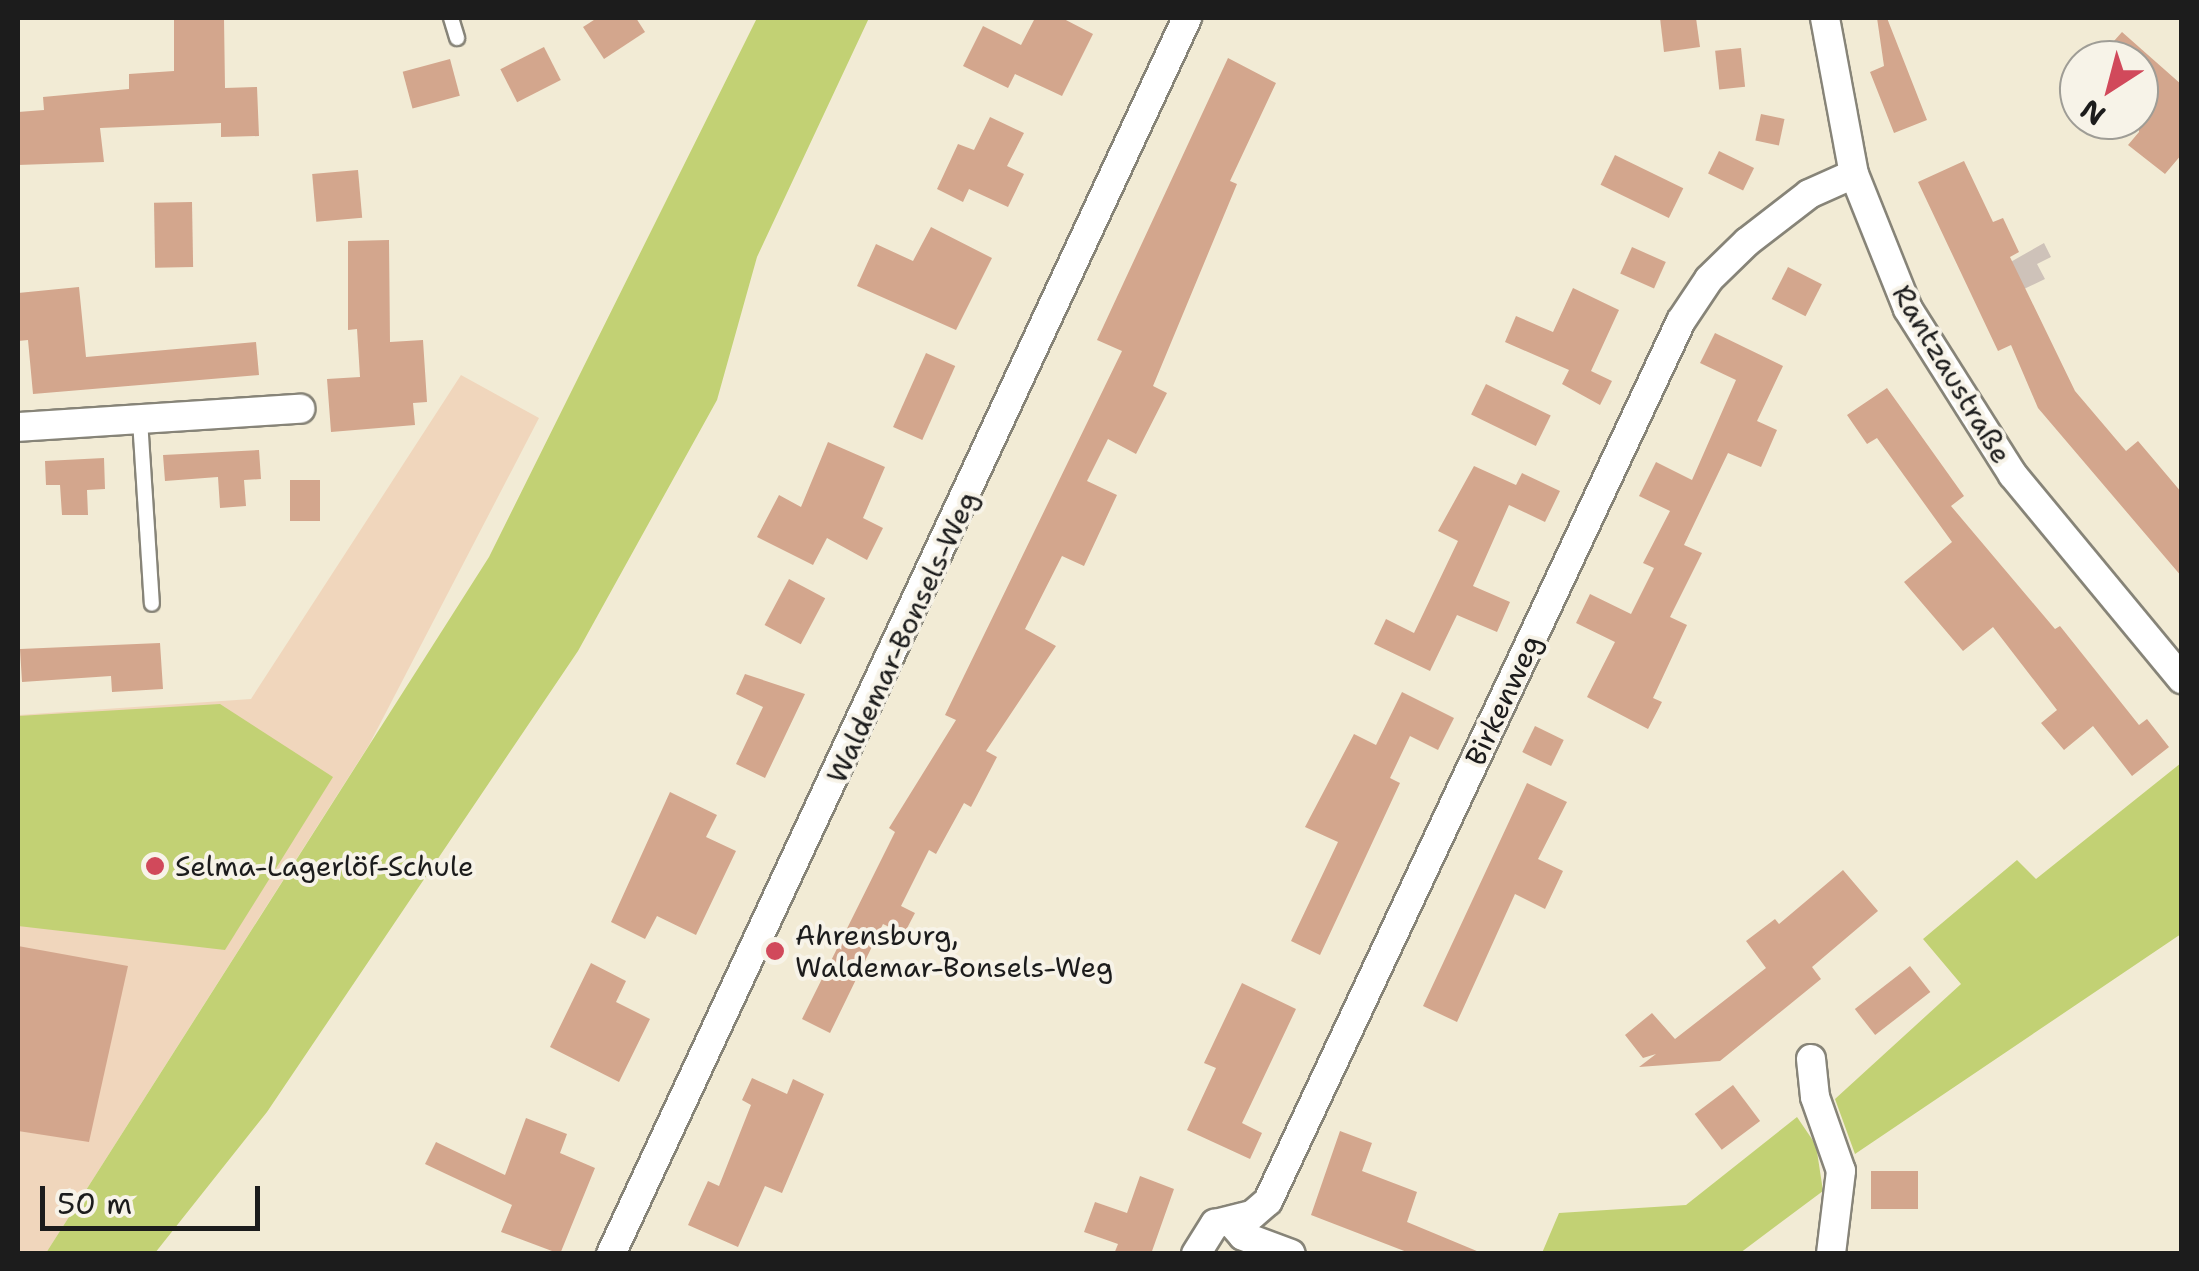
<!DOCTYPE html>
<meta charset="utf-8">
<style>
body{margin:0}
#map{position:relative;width:2199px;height:1271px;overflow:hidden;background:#f2ebd5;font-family:"Shantell Sans",sans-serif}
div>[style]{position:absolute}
.built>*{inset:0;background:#f0d6bc}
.industrial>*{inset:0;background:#cec2b9}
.green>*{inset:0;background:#c2d174}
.building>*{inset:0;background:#d3a68d;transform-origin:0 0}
.roads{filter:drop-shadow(2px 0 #878478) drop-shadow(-2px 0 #878478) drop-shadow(0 2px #878478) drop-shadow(0 -2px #878478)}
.service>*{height:14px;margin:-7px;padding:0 7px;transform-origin:7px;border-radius:7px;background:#fff}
.minor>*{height:28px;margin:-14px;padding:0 14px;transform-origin:14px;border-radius:14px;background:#fff}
.dots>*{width:28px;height:28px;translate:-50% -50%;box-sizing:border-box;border:5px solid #f7f3e8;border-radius:50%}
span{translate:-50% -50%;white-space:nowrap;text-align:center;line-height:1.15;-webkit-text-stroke:8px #f7f3e8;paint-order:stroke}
.street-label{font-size:28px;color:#1c1c1c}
.poi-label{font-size:28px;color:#1c1c1c}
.left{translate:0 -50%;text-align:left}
.frame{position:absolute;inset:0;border:20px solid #1c1c1c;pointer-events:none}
.north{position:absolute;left:2059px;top:40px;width:100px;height:100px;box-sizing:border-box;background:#f7f3e8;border:2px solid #9f9d96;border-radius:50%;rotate:216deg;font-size:28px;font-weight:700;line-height:40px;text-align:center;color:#1c1c1c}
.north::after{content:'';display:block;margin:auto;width:35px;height:45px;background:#d1495b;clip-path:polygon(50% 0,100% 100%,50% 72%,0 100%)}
.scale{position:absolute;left:40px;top:1186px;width:220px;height:45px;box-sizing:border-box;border:5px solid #1c1c1c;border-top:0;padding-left:12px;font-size:30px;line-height:35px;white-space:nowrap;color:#1c1c1c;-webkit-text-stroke:8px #f7f3e8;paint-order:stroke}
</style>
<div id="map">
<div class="built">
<i style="clip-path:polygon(461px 375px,539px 418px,369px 745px,46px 1253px,18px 1254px,18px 715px,251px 699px)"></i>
</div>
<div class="industrial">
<i style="clip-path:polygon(2044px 243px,2051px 257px,2037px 264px,2045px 279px,2007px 297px,1993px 272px)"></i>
</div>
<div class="green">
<i style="clip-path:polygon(757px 18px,869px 18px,757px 257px,717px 400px,578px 651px,267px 1112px,155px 1253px,46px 1253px,489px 557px)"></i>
<i style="clip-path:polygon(220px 704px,333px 777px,225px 950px,18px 926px,18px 716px)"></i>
<i style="clip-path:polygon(2181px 763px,2181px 934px,1855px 1154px,1835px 1099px,1961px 984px,1923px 939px,2017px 860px,2036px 879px)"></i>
<i style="clip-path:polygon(1797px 1117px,1816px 1145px,1823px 1191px,1740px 1253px,1542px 1253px,1559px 1213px,1686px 1205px)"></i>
</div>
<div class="building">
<i style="clip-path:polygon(174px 18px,224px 18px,225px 88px,257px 87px,259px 136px,221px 137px,221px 123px,100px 128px,104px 162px,18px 165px,18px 112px,44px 110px,43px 97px,129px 89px,129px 74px,174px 71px)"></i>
<i style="clip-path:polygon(597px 18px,636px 18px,645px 32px,604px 59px,583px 27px)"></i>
<i style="clip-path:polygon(1035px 18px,1062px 18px,1093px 34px,1062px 96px,1015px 74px,1008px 88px,963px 66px,983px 26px,1021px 45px)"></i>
<i style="clip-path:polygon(1660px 18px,1696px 18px,1700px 47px,1664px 52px)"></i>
<i style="clip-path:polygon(1877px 18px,1887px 18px,1927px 120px,1894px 133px,1870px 72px,1884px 66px)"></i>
<i style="clip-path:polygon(2122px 32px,2182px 85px,2182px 154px,2165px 174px,2128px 145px,2139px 132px,2139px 60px,2097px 60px)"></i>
<i style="left:544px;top:47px;width:37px;height:49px;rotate:63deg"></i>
<i style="left:1741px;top:48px;width:39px;height:26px;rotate:84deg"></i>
<i style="clip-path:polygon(1228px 58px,1276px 83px,1230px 181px,1237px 184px,1153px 386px,1167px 393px,1136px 454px,1108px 439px,1087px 481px,1117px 495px,1084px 566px,1062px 556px,1025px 629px,1056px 646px,986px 751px,997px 757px,971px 807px,964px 803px,936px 854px,929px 850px,901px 906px,915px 913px,904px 934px,883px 924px,830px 1033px,802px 1019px,895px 832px,889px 828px,956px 720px,945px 715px,1122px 351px,1097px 340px)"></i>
<i style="left:450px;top:59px;width:38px;height:49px;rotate:75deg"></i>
<i style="left:1761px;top:114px;width:24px;height:27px;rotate:12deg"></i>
<i style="clip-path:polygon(990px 117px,1024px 133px,1007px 166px,1024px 174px,1008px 207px,969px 189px,963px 202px,937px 189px,958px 144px,974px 150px)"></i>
<i style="left:1719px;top:151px;width:39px;height:25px;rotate:26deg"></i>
<i style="left:1615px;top:155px;width:76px;height:33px;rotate:26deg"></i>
<i style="clip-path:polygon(1964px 161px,1993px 222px,2003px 218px,2019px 252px,2010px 257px,2075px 391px,2126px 451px,2138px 441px,2182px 493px,2182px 577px,2038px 408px,2011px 345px,1998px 351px,1918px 182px)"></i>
<i style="left:358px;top:170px;width:48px;height:46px;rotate:85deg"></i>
<i style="left:192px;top:202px;width:65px;height:38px;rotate:89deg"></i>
<i style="clip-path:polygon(931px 227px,992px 258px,956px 330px,857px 286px,876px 244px,913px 261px)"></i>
<i style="clip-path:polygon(389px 240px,390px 342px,423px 340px,427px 402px,413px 403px,415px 425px,331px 432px,327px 379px,360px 377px,357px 329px,348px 330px,348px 241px)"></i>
<i style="left:1632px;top:247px;width:37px;height:29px;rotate:24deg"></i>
<i style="left:1788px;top:267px;width:38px;height:36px;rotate:27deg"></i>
<i style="clip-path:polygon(79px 287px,86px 357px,256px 342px,259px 375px,33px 394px,28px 340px,18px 341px,18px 293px)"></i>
<i style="clip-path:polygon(1573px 288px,1619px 310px,1591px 371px,1612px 381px,1600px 405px,1562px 384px,1569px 370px,1505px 342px,1516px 316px,1553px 332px)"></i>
<i style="clip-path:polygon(1715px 333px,1783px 366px,1757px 421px,1777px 430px,1761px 467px,1728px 453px,1684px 545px,1702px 553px,1670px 617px,1687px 625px,1653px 698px,1662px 702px,1648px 729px,1587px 697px,1615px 642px,1576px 623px,1590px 594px,1631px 614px,1654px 568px,1643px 563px,1670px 511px,1639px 496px,1656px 462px,1692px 480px,1736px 380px,1700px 363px)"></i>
<i style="left:926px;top:353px;width:32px;height:81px;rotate:24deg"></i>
<i style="left:1486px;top:384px;width:72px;height:34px;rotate:26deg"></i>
<i style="clip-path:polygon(1887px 388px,1964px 496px,1951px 506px,2055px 629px,2060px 626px,2139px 725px,2147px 719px,2169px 747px,2132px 776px,2093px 726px,2064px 750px,2041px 723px,2057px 710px,1993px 627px,1963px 651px,1904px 582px,1952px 542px,1877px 438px,1867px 444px,1847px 415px)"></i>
<i style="clip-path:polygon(828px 442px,885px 467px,863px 518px,883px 528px,867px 560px,827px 538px,813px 565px,757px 537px,779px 495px,801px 507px)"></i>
<i style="clip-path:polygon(259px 450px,261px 479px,244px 480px,246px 506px,220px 508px,218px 477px,165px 481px,163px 455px)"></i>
<i style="clip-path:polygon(104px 458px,105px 489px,87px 490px,88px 515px,62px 515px,60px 485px,46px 485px,45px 461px)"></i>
<i style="clip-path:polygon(1474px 466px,1516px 485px,1522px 473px,1560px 491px,1545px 522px,1509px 505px,1473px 586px,1510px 602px,1497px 632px,1457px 615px,1430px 671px,1374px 644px,1386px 619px,1414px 633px,1458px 541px,1438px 531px)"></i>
<i style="left:290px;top:480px;width:30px;height:41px"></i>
<i style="left:789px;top:579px;width:41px;height:52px;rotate:28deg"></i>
<i style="clip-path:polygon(160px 643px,163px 689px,112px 692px,111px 676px,22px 682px,20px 649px)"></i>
<i style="clip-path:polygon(745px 674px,805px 694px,765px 778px,736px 764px,763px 707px,736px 694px)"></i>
<i style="clip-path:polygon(1402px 692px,1454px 718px,1438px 750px,1410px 736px,1390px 778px,1400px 783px,1320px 955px,1291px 941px,1338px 842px,1305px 827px,1354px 734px,1376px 745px)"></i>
<i style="left:1535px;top:726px;width:32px;height:29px;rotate:26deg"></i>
<i style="clip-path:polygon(1527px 783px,1567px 802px,1538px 859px,1563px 871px,1545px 909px,1515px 894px,1457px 1022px,1423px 1006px)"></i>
<i style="clip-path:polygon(670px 792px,717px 815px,706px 837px,736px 851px,696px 935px,657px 916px,645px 939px,611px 922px)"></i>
<i style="clip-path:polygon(1843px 870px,1878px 911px,1812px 967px,1821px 979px,1720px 1061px,1639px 1067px,1656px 1054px,1643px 1058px,1625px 1035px,1652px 1013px,1675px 1039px,1766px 968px,1746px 941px,1775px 919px,1779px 924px)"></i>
<i style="clip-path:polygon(18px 946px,128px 966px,89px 1142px,18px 1131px)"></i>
<i style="clip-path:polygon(591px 963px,626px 981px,616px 1002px,650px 1019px,619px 1082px,550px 1047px)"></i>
<i style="left:1910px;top:966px;width:33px;height:70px;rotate:52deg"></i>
<i style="clip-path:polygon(1242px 983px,1296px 1009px,1242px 1123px,1262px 1133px,1250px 1159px,1187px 1130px,1216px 1068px,1204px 1063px)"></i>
<i style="clip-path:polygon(752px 1078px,787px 1094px,793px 1079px,824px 1094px,782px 1193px,765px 1186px,738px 1247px,688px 1225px,708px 1181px,719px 1186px,751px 1105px,742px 1100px)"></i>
<i style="left:1733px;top:1085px;width:45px;height:48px;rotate:53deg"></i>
<i style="clip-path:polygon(526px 1118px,567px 1134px,560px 1153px,595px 1168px,560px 1254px,501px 1232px,512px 1205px,425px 1164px,436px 1142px,505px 1175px)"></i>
<i style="clip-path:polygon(1340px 1131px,1372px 1143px,1362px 1171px,1417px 1192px,1407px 1222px,1484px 1254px,1412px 1254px,1311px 1215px)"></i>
<i style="left:1871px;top:1171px;width:47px;height:38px"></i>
<i style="clip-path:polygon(1140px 1176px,1174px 1189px,1151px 1254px,1114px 1254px,1118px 1244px,1084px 1232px,1095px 1202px,1127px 1213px)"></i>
</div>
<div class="roads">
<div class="service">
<i style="left:451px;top:18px;width:21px;rotate:73deg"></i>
<i style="left:140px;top:420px;width:184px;rotate:86.3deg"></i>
</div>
<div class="minor">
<i style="left:1825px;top:18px;width:159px;rotate:79.5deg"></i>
<i style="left:1854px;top:174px;width:145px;rotate:68.2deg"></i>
<i style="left:1908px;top:309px;width:196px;rotate:57.7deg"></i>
<i style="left:2013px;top:475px;width:265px;rotate:50.4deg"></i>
<i style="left:18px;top:427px;width:283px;rotate:-3.7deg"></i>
<i style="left:1811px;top:1059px;width:38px;rotate:84deg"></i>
<i style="left:1815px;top:1097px;width:78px;rotate:70.6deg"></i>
<i style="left:1841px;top:1171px;width:84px;rotate:96.9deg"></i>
<i style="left:1231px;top:1222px;width:18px;rotate:49deg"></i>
<i style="left:1243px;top:1236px;width:51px;rotate:20.6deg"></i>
<i style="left:611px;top:1254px;width:1364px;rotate:-65.01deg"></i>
<i style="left:1196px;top:1254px;width:36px;rotate:-58deg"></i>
<i style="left:1215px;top:1224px;width:38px;rotate:-14deg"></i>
<i style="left:1252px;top:1215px;width:21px;rotate:-41deg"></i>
<i style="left:1268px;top:1201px;width:972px;rotate:-64.86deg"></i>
<i style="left:1681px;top:321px;width:50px;rotate:-56.3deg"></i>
<i style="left:1709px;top:279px;width:53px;rotate:-44.2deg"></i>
<i style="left:1747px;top:242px;width:78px;rotate:-37.7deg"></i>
<i style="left:1809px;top:194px;width:49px;rotate:-24deg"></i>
</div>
</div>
<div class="dots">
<i style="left:155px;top:866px;background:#d1495b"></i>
<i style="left:775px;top:951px;background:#d1495b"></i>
</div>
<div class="street-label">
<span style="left:1952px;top:374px;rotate:59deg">Rantzaustraße</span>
<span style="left:902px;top:637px;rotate:-65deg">Waldemar-Bonsels-Weg</span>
<span style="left:1503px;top:700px;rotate:-65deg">Birkenweg</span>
</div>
<div class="poi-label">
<span class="left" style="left:175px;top:866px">Selma-Lagerlöf-Schule</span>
<span class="left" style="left:795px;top:951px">Ahrensburg,<br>Waldemar-Bonsels-Weg</span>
</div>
<div class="frame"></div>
<div class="north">N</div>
<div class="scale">50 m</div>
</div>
